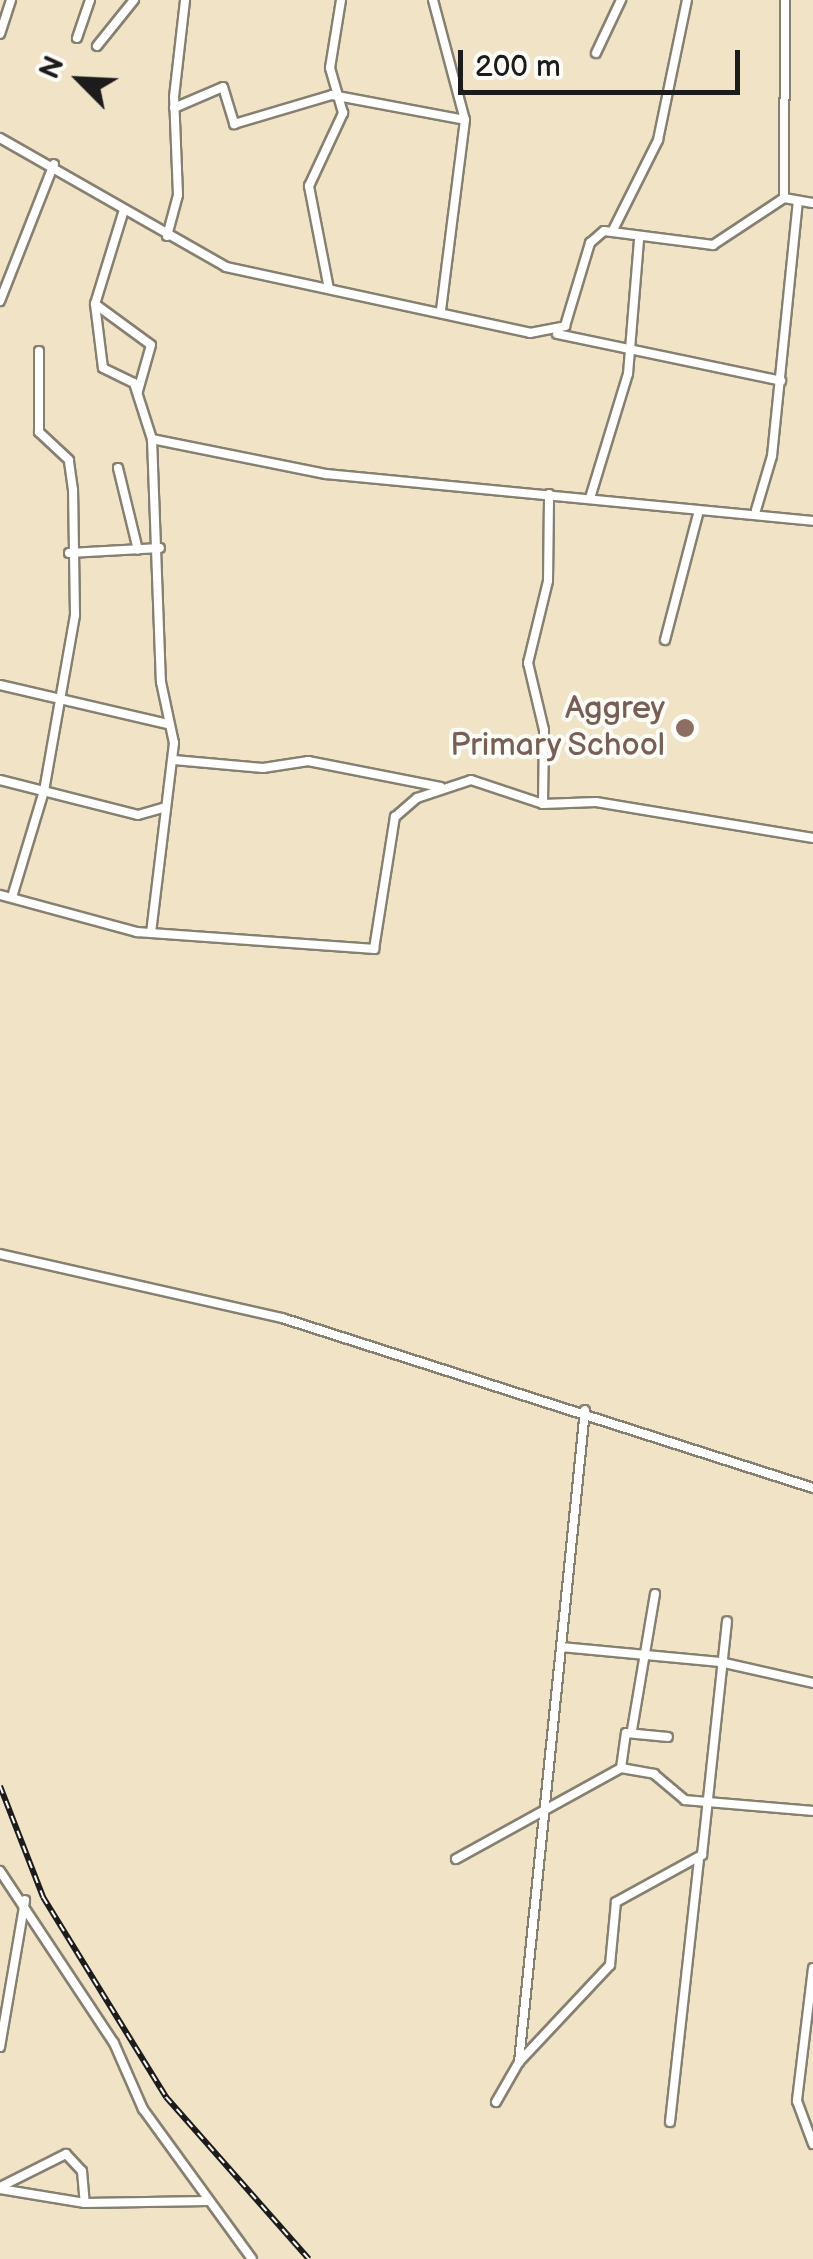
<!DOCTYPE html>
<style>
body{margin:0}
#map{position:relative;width:813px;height:2259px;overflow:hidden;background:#f0e3c6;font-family:"Balsamiq Sans",sans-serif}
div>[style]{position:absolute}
.roads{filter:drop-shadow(2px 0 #868071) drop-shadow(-2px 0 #868071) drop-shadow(0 2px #868071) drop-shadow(0 -2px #868071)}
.minor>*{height:8px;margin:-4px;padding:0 4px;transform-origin:4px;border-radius:4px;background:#fff}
.rail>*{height:6px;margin-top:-3px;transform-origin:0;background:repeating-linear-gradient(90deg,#fdfcf7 0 8px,#1c1c1c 0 16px);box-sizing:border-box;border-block:2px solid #1c1c1c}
.dots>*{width:28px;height:28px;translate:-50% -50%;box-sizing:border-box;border:5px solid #fdfcf7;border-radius:50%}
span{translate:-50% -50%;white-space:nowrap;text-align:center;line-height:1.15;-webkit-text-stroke:8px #fdfcf7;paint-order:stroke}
.education-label{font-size:32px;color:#785e54}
.right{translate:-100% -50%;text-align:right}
.north{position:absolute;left:30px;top:30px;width:100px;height:100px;-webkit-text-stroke:8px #fdfcf7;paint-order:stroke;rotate:294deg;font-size:28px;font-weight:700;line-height:40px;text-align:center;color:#1c1c1c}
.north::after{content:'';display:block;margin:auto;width:35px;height:45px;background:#1c1c1c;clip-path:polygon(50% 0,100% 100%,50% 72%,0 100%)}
.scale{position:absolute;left:458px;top:50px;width:282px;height:45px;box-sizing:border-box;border:5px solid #1c1c1c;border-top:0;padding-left:12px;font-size:30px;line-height:35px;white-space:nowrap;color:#1c1c1c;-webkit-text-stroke:8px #fdfcf7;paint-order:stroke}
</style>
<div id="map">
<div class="roads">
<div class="minor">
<i style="left:433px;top:0;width:124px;rotate:75.1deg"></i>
<i style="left:465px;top:120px;width:192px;rotate:97.2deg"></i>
<i style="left:0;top:34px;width:36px;rotate:-72deg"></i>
<i style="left:77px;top:38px;width:40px;rotate:-71.1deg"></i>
<i style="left:97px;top:46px;width:59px;rotate:-51.2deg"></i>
<i style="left:596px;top:53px;width:59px;rotate:-64.7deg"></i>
<i style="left:174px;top:108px;width:53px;rotate:-23.2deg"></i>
<i style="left:223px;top:87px;width:39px;rotate:73deg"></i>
<i style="left:234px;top:124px;width:102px;rotate:-16.5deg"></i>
<i style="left:332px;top:95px;width:135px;rotate:10.6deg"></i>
<i style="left:0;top:138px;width:260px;rotate:29.7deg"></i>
<i style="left:226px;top:267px;width:311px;rotate:12.2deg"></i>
<i style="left:530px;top:333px;width:36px;rotate:-11deg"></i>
<i style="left:565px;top:326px;width:87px;rotate:-73.2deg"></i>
<i style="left:590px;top:243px;width:18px;rotate:-41deg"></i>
<i style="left:604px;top:231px;width:110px;rotate:7.3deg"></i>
<i style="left:713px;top:245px;width:85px;rotate:-33.5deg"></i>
<i style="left:784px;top:198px;width:29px;rotate:10deg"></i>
<i style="left:784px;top:198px;width:198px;rotate:-89.7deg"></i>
<i style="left:123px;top:213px;width:95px;rotate:107.1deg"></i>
<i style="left:95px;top:304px;width:64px;rotate:82.9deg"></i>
<i style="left:103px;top:368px;width:34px;rotate:26deg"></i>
<i style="left:134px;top:383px;width:59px;rotate:72.2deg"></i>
<i style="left:152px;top:439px;width:243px;rotate:87.9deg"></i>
<i style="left:161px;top:682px;width:62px;rotate:78deg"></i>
<i style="left:174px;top:743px;width:191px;rotate:96.9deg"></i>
<i style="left:613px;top:230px;width:101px;rotate:-63.4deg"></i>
<i style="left:658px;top:140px;width:143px;rotate:-78.3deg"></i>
<i style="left:167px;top:236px;width:42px;rotate:-75deg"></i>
<i style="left:178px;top:195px;width:98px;rotate:-92.3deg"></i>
<i style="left:174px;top:97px;width:98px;rotate:-83.5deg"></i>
<i style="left:329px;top:289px;width:105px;rotate:-101deg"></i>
<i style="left:309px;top:186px;width:81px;rotate:-65deg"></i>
<i style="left:343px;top:113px;width:47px;rotate:-106.1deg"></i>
<i style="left:330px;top:68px;width:69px;rotate:-80.8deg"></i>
<i style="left:0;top:301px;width:147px;rotate:-68.5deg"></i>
<i style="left:95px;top:304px;width:69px;rotate:36.2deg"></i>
<i style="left:151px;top:345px;width:48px;rotate:105.8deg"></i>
<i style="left:557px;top:334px;width:229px;rotate:11.8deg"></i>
<i style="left:152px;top:439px;width:177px;rotate:11.4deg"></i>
<i style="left:326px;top:474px;width:489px;rotate:5.5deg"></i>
<i style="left:118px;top:468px;width:84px;rotate:76.3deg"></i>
<i style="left:590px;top:498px;width:130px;rotate:-73deg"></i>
<i style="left:628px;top:374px;width:134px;rotate:-85.3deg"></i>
<i style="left:756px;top:510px;width:56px;rotate:-73.5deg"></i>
<i style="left:772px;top:456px;width:255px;rotate:-84.2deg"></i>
<i style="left:69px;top:553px;width:91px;rotate:-3.1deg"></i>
<i style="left:665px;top:640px;width:130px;rotate:-75.3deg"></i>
<i style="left:0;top:685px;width:171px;rotate:13.1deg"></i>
<i style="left:174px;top:760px;width:89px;rotate:5.1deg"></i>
<i style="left:263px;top:768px;width:46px;rotate:-8.8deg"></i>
<i style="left:308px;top:761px;width:135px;rotate:11.1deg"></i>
<i style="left:0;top:780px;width:142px;rotate:14.2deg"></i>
<i style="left:138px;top:815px;width:26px;rotate:-16deg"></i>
<i style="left:543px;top:804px;width:74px;rotate:-89.2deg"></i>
<i style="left:544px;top:730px;width:69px;rotate:-103.4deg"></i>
<i style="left:528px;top:663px;width:84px;rotate:-76.3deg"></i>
<i style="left:548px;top:581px;width:87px;rotate:-89.3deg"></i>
<i style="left:0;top:895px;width:142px;rotate:15.1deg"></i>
<i style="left:137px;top:932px;width:238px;rotate:4.1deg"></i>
<i style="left:374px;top:949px;width:134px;rotate:-81deg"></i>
<i style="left:395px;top:817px;width:29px;rotate:-41deg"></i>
<i style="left:417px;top:798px;width:57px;rotate:-18.4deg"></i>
<i style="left:471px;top:780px;width:76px;rotate:18.4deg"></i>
<i style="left:543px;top:804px;width:53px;rotate:-2.2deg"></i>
<i style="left:596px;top:802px;width:220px;rotate:9.4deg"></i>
<i style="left:12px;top:897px;width:111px;rotate:-73.2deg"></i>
<i style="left:44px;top:791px;width:179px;rotate:-80deg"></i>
<i style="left:75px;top:615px;width:125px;rotate:-90.9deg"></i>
<i style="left:73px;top:490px;width:30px;rotate:-98deg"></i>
<i style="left:69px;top:460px;width:41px;rotate:-137deg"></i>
<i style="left:39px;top:432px;width:81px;rotate:-90deg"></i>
<i style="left:0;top:1254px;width:289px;rotate:12.8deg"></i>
<i style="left:282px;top:1318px;width:558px;rotate:17.75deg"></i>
<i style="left:561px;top:1647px;width:160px;rotate:5.4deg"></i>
<i style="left:720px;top:1662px;width:95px;rotate:12.7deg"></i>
<i style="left:632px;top:1730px;width:138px;rotate:-80.4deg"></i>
<i style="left:621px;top:1768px;width:35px;rotate:-82deg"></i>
<i style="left:626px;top:1733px;width:42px;rotate:5.4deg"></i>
<i style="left:456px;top:1859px;width:188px;rotate:-28.9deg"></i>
<i style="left:621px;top:1768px;width:34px;rotate:10deg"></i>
<i style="left:654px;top:1774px;width:40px;rotate:40deg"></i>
<i style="left:685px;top:1800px;width:128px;rotate:4.9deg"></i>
<i style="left:0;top:1871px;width:206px;rotate:56.5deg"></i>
<i style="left:114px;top:2043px;width:72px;rotate:66.3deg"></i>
<i style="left:143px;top:2109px;width:185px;rotate:54deg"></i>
<i style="left:813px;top:1968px;width:134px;rotate:96.9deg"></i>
<i style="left:797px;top:2101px;width:46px;rotate:69.6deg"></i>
<i style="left:0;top:2047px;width:149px;rotate:-80.3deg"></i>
<i style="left:519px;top:2062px;width:133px;rotate:-46.8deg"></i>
<i style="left:610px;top:1965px;width:63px;rotate:-84.6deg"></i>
<i style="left:616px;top:1902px;width:98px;rotate:-28.7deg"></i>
<i style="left:702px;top:1855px;width:235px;rotate:-83.9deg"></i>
<i style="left:496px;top:2102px;width:46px;rotate:-60.1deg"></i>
<i style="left:519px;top:2062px;width:655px;rotate:-84.22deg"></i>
<i style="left:670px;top:2122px;width:263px;rotate:-83.7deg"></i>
<i style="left:0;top:2187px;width:74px;rotate:-26.6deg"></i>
<i style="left:66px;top:2154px;width:23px;rotate:47deg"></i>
<i style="left:82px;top:2171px;width:32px;rotate:85deg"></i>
<i style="left:0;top:2189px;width:86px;rotate:9.4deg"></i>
<i style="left:85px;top:2203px;width:123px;rotate:-0.9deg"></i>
</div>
</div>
<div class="rail">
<i style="left:0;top:1786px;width:119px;rotate:68.8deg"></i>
<i style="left:43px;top:1897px;width:235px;rotate:58.4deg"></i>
<i style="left:166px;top:2097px;width:216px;rotate:48.6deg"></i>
</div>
<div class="dots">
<i style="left:685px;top:728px;background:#8d6e63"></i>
</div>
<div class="education-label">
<span class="right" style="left:665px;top:728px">Aggrey<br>Primary School</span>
</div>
<div class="north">N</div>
<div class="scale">200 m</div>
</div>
